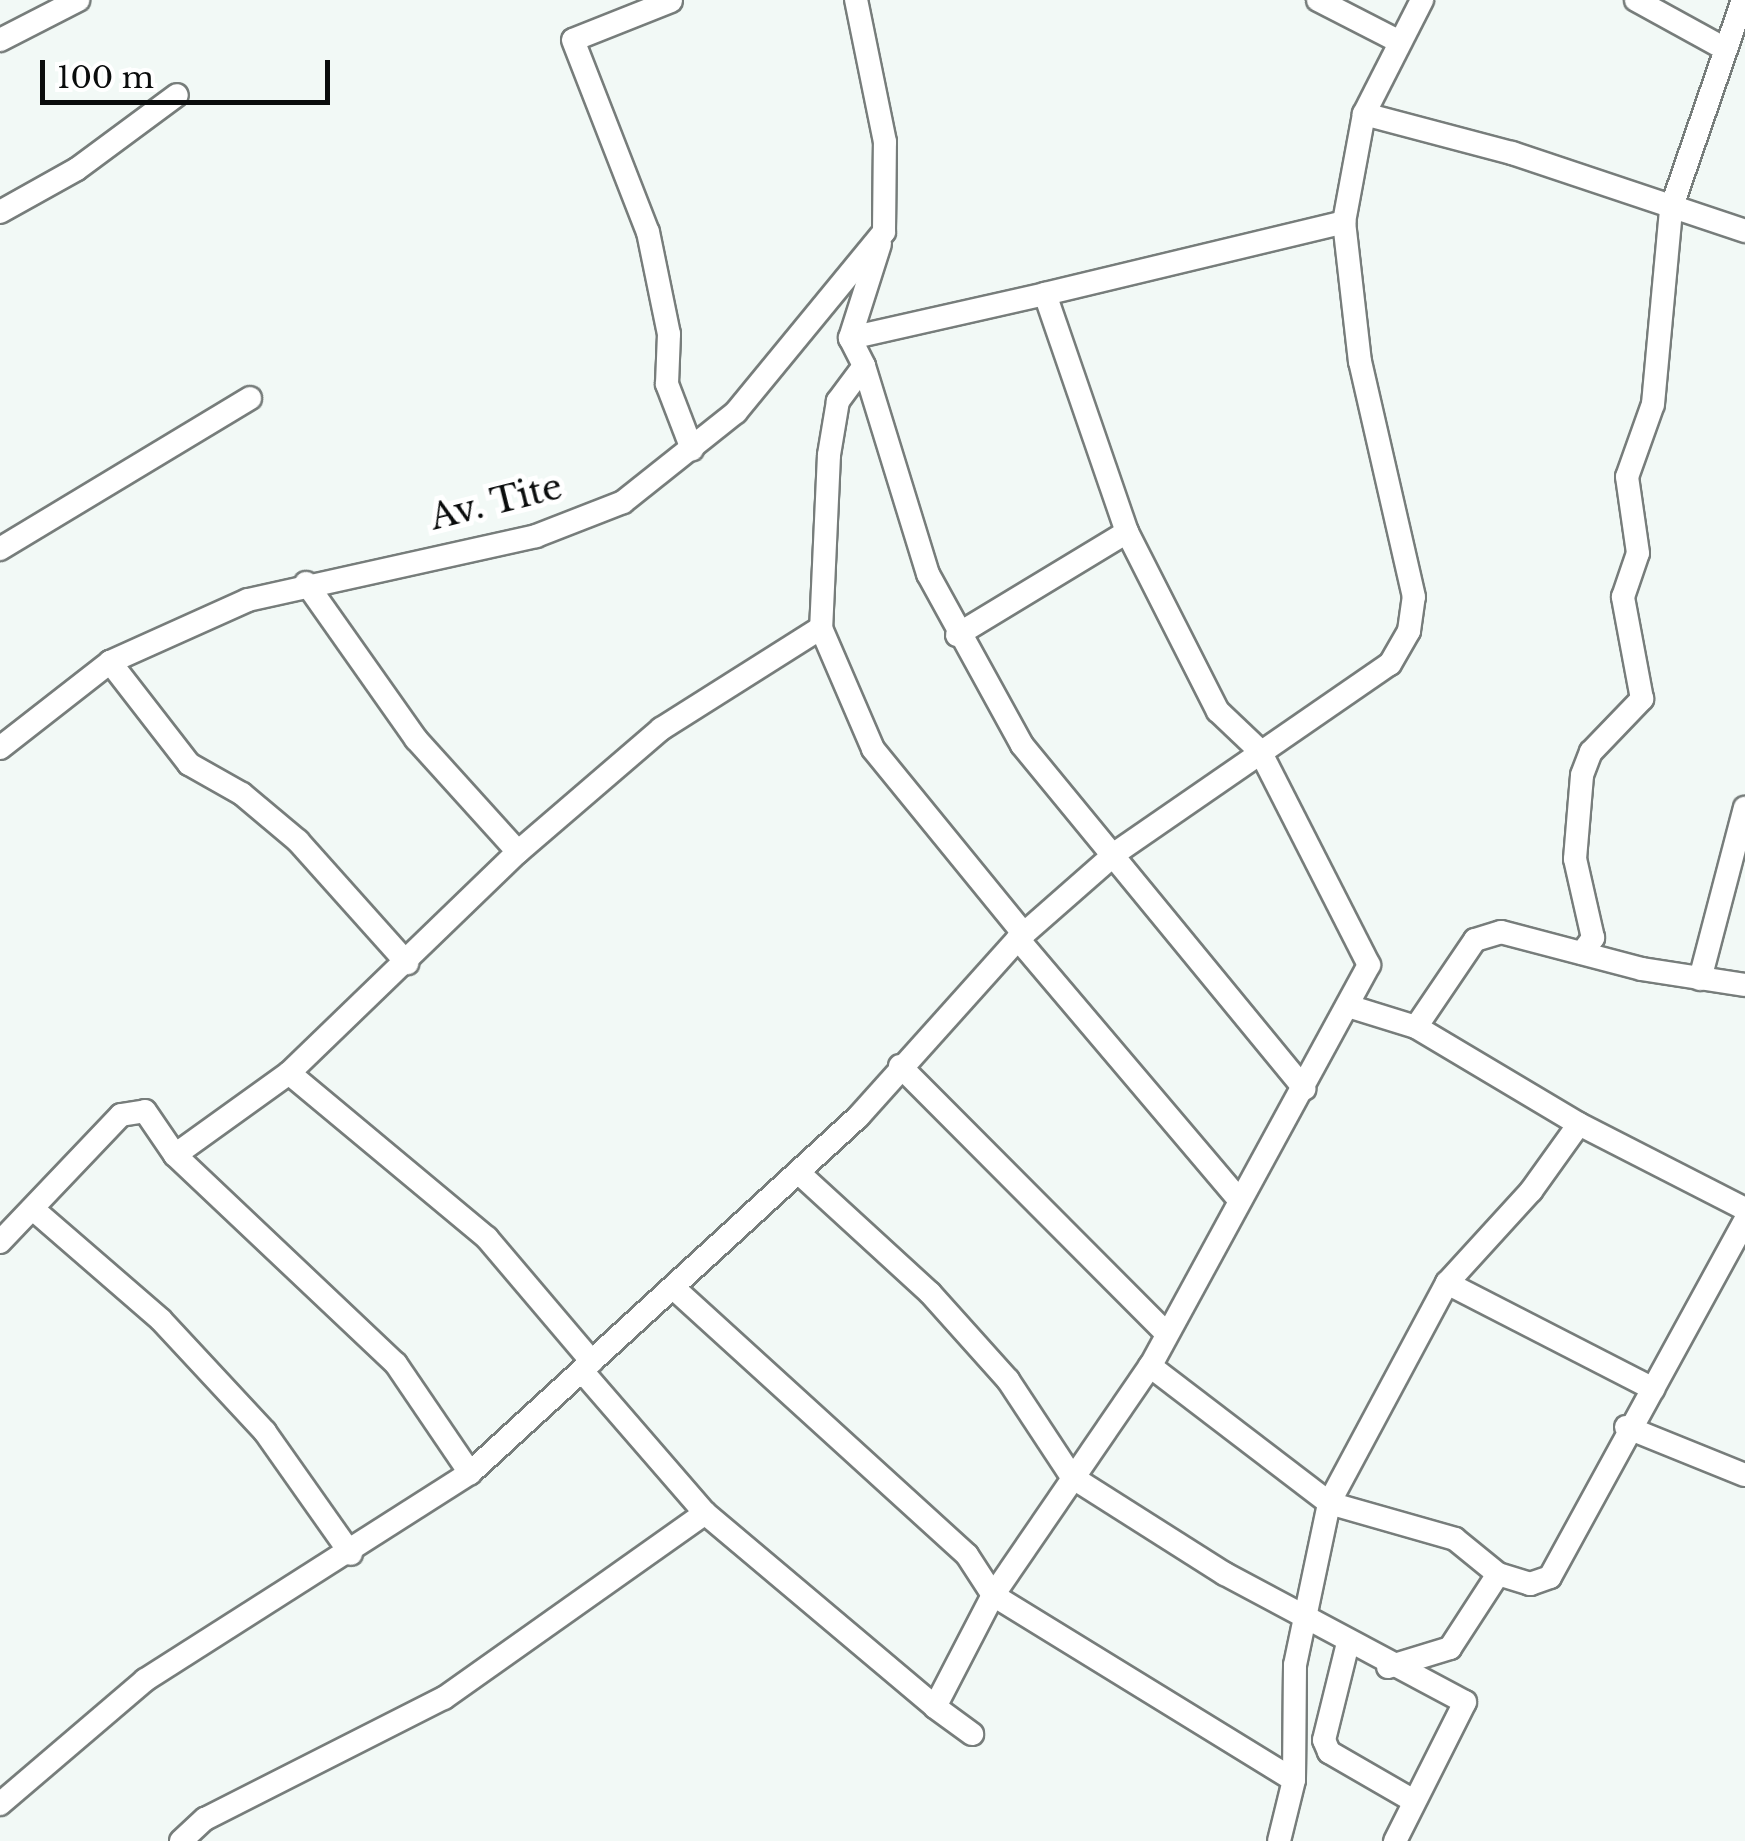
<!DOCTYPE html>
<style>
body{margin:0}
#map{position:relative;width:1745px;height:1841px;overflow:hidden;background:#f2f9f6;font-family:"Libre Baskerville",serif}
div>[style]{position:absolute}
.roads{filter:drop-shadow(2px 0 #777d7b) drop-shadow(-2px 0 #777d7b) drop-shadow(0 2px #777d7b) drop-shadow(0 -2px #777d7b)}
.minor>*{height:22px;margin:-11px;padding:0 11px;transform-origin:11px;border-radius:11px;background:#fff}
span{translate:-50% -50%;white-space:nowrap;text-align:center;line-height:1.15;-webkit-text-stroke:10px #fff;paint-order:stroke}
.street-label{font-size:35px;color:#0a0c0c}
.scale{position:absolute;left:40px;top:60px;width:290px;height:45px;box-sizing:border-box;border:5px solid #0a0c0c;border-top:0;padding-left:12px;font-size:30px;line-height:35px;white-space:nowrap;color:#0a0c0c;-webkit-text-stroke:8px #fff;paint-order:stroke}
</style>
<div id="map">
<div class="roads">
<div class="minor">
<i style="left:1318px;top:0;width:92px;rotate:27.1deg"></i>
<i style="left:1636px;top:0;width:102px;rotate:28.8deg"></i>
<i style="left:671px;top:1px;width:105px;rotate:158.3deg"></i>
<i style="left:573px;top:40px;width:206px;rotate:68.7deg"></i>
<i style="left:648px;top:232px;width:104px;rotate:78.4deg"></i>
<i style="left:669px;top:334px;width:50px;rotate:92.3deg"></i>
<i style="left:667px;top:384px;width:70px;rotate:69deg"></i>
<i style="left:0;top:40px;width:88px;rotate:-27.1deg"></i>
<i style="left:1364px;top:114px;width:153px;rotate:14.8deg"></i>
<i style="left:1512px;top:153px;width:246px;rotate:18.5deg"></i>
<i style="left:0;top:212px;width:88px;rotate:-29.2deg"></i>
<i style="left:77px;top:169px;width:124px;rotate:-36.5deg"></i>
<i style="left:880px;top:244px;width:99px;rotate:107.7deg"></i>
<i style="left:850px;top:338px;width:31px;rotate:63deg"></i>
<i style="left:864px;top:366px;width:44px;rotate:126.6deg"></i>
<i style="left:838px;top:401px;width:55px;rotate:99.5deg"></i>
<i style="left:829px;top:455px;width:173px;rotate:92.6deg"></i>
<i style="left:821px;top:628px;width:132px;rotate:66.7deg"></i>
<i style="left:873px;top:749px;width:239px;rotate:50.8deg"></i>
<i style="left:1045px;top:294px;width:308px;rotate:-13.5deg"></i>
<i style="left:850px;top:338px;width:200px;rotate:-12.7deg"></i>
<i style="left:1045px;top:294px;width:252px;rotate:71deg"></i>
<i style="left:1127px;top:532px;width:201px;rotate:63.1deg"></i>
<i style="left:1218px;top:711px;width:58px;rotate:43.6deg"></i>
<i style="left:1260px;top:751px;width:240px;rotate:63deg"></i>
<i style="left:1369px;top:965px;width:457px;rotate:118.6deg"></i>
<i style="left:1150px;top:1366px;width:278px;rotate:124.4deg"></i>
<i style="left:993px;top:1595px;width:126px;rotate:117.4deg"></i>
<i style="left:935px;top:1707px;width:46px;rotate:36.1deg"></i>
<i style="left:864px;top:366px;width:218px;rotate:72.9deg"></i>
<i style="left:928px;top:574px;width:195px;rotate:61.2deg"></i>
<i style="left:1022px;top:745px;width:445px;rotate:50.6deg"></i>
<i style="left:0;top:549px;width:292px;rotate:-31.1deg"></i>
<i style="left:306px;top:583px;width:191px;rotate:54.8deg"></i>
<i style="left:416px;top:739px;width:152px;rotate:47.9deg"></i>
<i style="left:957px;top:635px;width:199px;rotate:-31.2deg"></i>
<i style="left:110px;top:662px;width:129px;rotate:52.2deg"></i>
<i style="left:189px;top:764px;width:61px;rotate:29.5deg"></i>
<i style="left:242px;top:794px;width:73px;rotate:40deg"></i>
<i style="left:298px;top:841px;width:164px;rotate:48.2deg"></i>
<i style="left:0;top:748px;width:140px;rotate:-38deg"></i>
<i style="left:110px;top:662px;width:151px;rotate:-24.2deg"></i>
<i style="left:248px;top:600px;width:295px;rotate:-12.5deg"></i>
<i style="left:536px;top:536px;width:93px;rotate:-21.3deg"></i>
<i style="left:623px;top:502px;width:144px;rotate:-38.5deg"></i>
<i style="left:736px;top:412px;width:233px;rotate:-50.6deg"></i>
<i style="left:884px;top:232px;width:90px;rotate:-89.4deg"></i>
<i style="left:885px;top:142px;width:145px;rotate:-101.5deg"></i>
<i style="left:1018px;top:939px;width:343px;rotate:49.7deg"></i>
<i style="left:1582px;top:953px;width:19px;rotate:-54deg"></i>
<i style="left:1593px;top:938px;width:81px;rotate:-102.8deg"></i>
<i style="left:1575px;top:859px;width:84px;rotate:-85.2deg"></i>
<i style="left:1582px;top:775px;width:25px;rotate:-69deg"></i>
<i style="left:1591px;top:752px;width:74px;rotate:-46.1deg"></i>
<i style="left:1642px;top:699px;width:104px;rotate:-100.6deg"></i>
<i style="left:1623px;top:597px;width:46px;rotate:-71.2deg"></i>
<i style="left:1638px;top:553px;width:77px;rotate:-98.2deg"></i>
<i style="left:1627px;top:477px;width:77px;rotate:-70.4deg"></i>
<i style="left:1653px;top:404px;width:196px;rotate:-84.7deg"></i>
<i style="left:1671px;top:209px;width:221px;rotate:-71deg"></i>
<i style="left:1700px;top:979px;width:177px;rotate:-75.3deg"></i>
<i style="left:1348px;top:1006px;width:71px;rotate:17.2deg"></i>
<i style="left:1416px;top:1027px;width:190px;rotate:30.8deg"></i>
<i style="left:1579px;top:1124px;width:186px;rotate:27.1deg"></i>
<i style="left:1416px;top:1027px;width:105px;rotate:-55.9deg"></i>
<i style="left:1475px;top:940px;width:27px;rotate:-17deg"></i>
<i style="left:1501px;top:932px;width:146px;rotate:14.7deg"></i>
<i style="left:1642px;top:969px;width:104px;rotate:8.8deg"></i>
<i style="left:900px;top:1066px;width:377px;rotate:45.1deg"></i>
<i style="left:289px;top:1073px;width:258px;rotate:39.8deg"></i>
<i style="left:487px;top:1238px;width:162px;rotate:49.7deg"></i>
<i style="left:175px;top:1155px;width:140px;rotate:-35.7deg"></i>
<i style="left:289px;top:1073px;width:318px;rotate:-44deg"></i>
<i style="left:518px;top:852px;width:189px;rotate:-40.7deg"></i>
<i style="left:661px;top:729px;width:189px;rotate:-32.3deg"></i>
<i style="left:799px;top:1173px;width:178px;rotate:42.5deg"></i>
<i style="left:930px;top:1293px;width:117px;rotate:48.1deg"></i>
<i style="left:1008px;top:1380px;width:116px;rotate:56.6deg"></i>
<i style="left:1072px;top:1477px;width:181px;rotate:32.4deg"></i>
<i style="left:1225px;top:1574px;width:272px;rotate:28.1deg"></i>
<i style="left:1465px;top:1702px;width:156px;rotate:116.7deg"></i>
<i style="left:33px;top:1209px;width:169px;rotate:40.9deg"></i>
<i style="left:161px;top:1320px;width:153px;rotate:47.1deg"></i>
<i style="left:265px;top:1432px;width:149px;rotate:54.8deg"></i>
<i style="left:0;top:1242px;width:175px;rotate:-46.4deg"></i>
<i style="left:121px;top:1115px;width:24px;rotate:-9deg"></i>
<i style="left:145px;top:1111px;width:53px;rotate:55.7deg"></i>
<i style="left:175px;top:1155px;width:304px;rotate:43.4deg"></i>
<i style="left:396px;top:1364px;width:132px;rotate:55.8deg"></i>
<i style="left:1447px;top:1283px;width:232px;rotate:27.2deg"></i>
<i style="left:677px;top:1291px;width:392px;rotate:42.3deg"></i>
<i style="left:967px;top:1555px;width:48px;rotate:57deg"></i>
<i style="left:993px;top:1595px;width:353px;rotate:31.6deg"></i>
<i style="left:1150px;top:1366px;width:225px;rotate:37.4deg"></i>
<i style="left:1329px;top:1503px;width:131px;rotate:15.9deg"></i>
<i style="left:1455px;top:1539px;width:55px;rotate:39.1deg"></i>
<i style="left:582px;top:1371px;width:188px;rotate:49.1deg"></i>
<i style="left:705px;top:1513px;width:301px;rotate:40.1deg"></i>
<i style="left:1626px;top:1427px;width:128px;rotate:22deg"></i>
<i style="left:1348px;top:1643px;width:100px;rotate:103.9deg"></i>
<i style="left:1324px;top:1740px;width:13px;rotate:67deg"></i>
<i style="left:1329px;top:1752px;width:96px;rotate:30deg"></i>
<i style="left:1388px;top:1667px;width:65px;rotate:-17deg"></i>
<i style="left:1450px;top:1648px;width:88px;rotate:-57deg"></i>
<i style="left:1498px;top:1574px;width:34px;rotate:17deg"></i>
<i style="left:1530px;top:1584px;width:21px;rotate:-19deg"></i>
<i style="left:1550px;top:1577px;width:406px;rotate:-61.3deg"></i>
<i style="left:0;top:1804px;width:191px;rotate:-40.5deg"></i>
<i style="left:145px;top:1680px;width:385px;rotate:-32.5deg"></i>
<i style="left:470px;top:1473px;width:528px;rotate:-42.54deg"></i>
<i style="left:859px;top:1116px;width:238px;rotate:-48.1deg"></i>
<i style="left:1018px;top:939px;width:132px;rotate:-41.3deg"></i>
<i style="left:1117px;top:852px;width:331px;rotate:-34.6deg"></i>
<i style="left:1390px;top:664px;width:38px;rotate:-60deg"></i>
<i style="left:1409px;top:631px;width:34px;rotate:-82deg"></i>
<i style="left:1414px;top:597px;width:241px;rotate:-102.9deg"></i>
<i style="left:1360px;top:362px;width:141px;rotate:-96.5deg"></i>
<i style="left:1344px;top:222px;width:110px;rotate:-79.5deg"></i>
<i style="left:1364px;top:114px;width:128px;rotate:-63deg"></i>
<i style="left:181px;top:1841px;width:33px;rotate:-43deg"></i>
<i style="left:205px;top:1819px;width:268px;rotate:-26.9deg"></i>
<i style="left:444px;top:1698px;width:320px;rotate:-35.3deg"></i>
<i style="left:1279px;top:1841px;width:63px;rotate:-76.2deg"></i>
<i style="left:1294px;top:1780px;width:115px;rotate:-89.5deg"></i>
<i style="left:1295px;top:1665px;width:166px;rotate:-78.1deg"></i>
<i style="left:1329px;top:1503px;width:250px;rotate:-61.8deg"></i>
<i style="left:1447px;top:1283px;width:125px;rotate:-47.6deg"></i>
<i style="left:1531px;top:1191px;width:82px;rotate:-54.4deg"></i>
</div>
</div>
<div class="street-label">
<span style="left:496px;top:502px;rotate:-14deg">Av. Tite</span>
</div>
<div class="scale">100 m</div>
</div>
